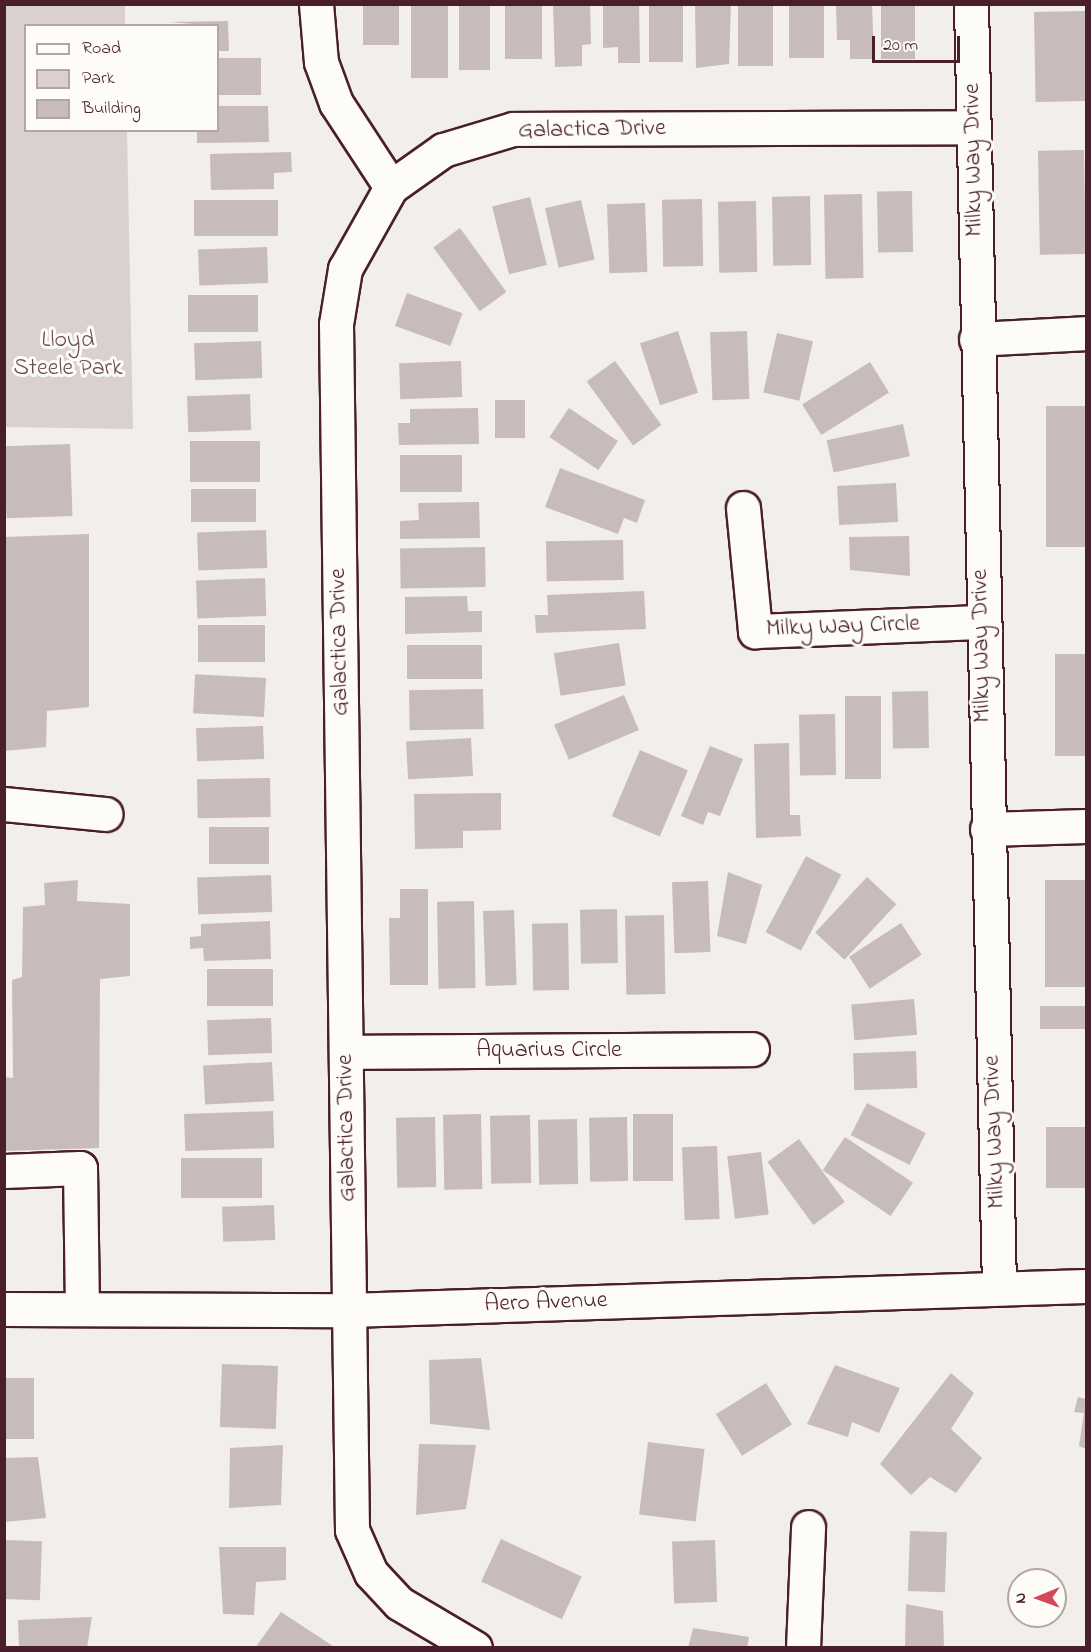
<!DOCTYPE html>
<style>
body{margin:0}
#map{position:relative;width:1091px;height:1652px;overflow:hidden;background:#f2efeb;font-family:"Indie Flower",sans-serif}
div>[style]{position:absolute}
.green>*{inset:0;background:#d9d0cf}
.building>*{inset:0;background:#c8bbbb;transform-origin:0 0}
.roads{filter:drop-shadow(2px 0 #4a1f2b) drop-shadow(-2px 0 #4a1f2b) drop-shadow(0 2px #4a1f2b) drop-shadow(0 -2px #4a1f2b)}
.minor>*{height:33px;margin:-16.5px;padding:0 16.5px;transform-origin:16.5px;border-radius:16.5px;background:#fdfcf7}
span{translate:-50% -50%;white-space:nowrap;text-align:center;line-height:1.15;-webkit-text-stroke:6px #fdfcf7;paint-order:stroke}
.street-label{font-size:24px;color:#4a1f2b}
.park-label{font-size:24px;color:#6e4b54}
.frame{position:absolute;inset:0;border:6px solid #4a1f2b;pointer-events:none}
.legend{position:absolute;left:24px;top:24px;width:195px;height:108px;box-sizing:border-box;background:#fdfcf7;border:2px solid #b5a4a5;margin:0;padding:8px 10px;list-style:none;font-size:18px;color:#4a1f2b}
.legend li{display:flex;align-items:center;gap:12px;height:30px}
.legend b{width:30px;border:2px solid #b5a4a5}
.north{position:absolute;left:1007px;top:1568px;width:60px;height:60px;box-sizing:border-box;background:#fdfcf7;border:2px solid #b5a4a5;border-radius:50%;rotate:269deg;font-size:16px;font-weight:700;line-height:24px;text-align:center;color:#4a1f2b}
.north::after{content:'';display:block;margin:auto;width:21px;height:27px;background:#d1495b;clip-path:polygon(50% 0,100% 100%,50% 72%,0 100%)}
.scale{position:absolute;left:872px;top:36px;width:88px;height:27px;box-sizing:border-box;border:3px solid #4a1f2b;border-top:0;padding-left:8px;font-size:18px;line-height:21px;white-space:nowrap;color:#4a1f2b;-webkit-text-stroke:4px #fdfcf7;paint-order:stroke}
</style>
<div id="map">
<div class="green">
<i style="clip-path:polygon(5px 4px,125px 5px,125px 25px,26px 26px,26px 130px,127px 131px,133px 429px,5px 427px)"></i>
</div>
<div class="building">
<i style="left:363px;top:4px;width:36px;height:41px"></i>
<i style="left:411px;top:4px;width:37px;height:74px"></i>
<i style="left:459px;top:4px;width:31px;height:66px"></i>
<i style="left:505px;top:4px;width:37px;height:55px"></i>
<i style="clip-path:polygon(553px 4px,590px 4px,591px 44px,582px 45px,582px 66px,555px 67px)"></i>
<i style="clip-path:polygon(603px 4px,639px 4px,640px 63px,618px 63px,618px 47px,603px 48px)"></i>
<i style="left:649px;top:4px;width:34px;height:58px"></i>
<i style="clip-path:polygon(695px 4px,731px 4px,729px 64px,696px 68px)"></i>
<i style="left:738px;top:4px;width:35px;height:62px"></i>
<i style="left:789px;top:4px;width:35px;height:54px"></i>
<i style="clip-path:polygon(836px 4px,872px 4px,874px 59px,850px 59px,850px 40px,837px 40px)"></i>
<i style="left:881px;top:4px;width:34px;height:55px"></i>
<i style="left:1085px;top:11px;width:90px;height:51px;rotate:89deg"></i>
<i style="clip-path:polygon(228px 21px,229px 51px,218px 51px,218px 26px,169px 22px)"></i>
<i style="left:261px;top:58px;width:37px;height:43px;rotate:90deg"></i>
<i style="clip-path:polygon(218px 106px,268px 106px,269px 142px,197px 143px,197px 130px,218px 130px)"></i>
<i style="left:1084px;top:150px;width:104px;height:46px;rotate:89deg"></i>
<i style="clip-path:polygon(291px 152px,292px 172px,274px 173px,274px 189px,211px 190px,210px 154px)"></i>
<i style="left:912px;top:191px;width:61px;height:35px;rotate:89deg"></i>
<i style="left:862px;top:194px;width:84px;height:38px;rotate:89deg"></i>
<i style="left:810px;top:196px;width:69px;height:38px;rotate:89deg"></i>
<i style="left:530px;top:197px;width:70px;height:39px;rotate:76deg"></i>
<i style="left:702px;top:199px;width:67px;height:40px;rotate:89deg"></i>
<i style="left:278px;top:200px;width:36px;height:84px;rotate:90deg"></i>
<i style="left:581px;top:200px;width:61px;height:37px;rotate:77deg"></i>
<i style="left:756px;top:201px;width:71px;height:38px;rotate:89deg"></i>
<i style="left:645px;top:203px;width:69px;height:38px;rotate:88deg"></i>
<i style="left:460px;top:228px;width:79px;height:33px;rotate:54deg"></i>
<i style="left:267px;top:247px;width:36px;height:69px;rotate:88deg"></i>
<i style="left:407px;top:293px;width:59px;height:35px;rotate:20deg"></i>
<i style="left:258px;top:295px;width:37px;height:70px;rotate:90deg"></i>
<i style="left:678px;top:331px;width:65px;height:40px;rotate:72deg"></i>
<i style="left:747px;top:331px;width:68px;height:37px;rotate:88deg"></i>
<i style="left:777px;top:333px;width:37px;height:61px;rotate:13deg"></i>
<i style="left:261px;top:341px;width:37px;height:67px;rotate:88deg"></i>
<i style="left:461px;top:361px;width:36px;height:62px;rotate:88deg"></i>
<i style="left:615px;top:361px;width:79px;height:35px;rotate:54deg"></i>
<i style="left:870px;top:362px;width:36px;height:80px;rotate:58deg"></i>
<i style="left:250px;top:394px;width:36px;height:63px;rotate:88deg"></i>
<i style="left:495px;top:400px;width:30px;height:38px"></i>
<i style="left:1046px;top:406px;width:40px;height:141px"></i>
<i style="clip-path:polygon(478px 408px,479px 444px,399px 445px,398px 423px,410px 423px,410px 409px)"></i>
<i style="left:569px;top:408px;width:59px;height:35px;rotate:34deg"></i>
<i style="left:903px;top:424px;width:33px;height:78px;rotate:78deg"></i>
<i style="left:260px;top:441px;width:41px;height:70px;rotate:90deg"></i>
<i style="left:70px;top:444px;width:72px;height:66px;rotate:88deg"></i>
<i style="left:462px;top:455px;width:37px;height:62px;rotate:90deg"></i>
<i style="clip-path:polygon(560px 468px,645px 500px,637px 523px,624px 518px,618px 534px,545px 507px)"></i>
<i style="left:896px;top:483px;width:39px;height:59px;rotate:87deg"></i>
<i style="left:191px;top:489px;width:65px;height:33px"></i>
<i style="clip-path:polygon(479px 502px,480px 538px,400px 539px,400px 521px,419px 520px,418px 503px)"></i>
<i style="left:266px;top:530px;width:38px;height:69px;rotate:88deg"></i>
<i style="clip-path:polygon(89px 534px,89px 707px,47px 711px,46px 747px,4px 751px,4px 537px)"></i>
<i style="clip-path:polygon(909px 536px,910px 576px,850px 570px,849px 537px)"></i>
<i style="left:623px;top:540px;width:40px;height:77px;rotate:89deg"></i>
<i style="left:485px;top:547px;width:40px;height:85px;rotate:89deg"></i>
<i style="left:265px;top:578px;width:38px;height:69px;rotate:88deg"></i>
<i style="clip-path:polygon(644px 591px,646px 629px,536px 633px,535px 615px,548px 615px,547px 595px)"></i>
<i style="clip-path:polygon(467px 596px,468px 611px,482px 611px,482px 632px,405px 634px,405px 597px)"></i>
<i style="left:265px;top:625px;width:37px;height:67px;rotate:90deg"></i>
<i style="left:619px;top:643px;width:43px;height:66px;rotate:81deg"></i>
<i style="left:482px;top:645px;width:34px;height:75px;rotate:90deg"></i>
<i style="left:1055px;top:654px;width:31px;height:102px"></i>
<i style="left:266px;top:678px;width:39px;height:71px;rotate:93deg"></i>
<i style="left:483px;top:689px;width:40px;height:74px;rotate:89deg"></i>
<i style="left:928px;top:691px;width:57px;height:36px;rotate:89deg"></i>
<i style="left:624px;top:695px;width:38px;height:76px;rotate:67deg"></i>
<i style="left:845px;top:696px;width:36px;height:83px"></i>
<i style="left:835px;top:714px;width:61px;height:36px;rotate:89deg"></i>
<i style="left:263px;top:726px;width:33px;height:67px;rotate:88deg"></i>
<i style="left:471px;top:738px;width:38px;height:65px;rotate:87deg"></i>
<i style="clip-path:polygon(789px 743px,790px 815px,800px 815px,801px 836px,756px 838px,754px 744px)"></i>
<i style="clip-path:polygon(710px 746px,743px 759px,720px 816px,708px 812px,703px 825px,681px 816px)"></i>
<i style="left:640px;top:750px;width:52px;height:72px;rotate:23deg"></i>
<i style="left:270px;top:778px;width:39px;height:73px;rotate:89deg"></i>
<i style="clip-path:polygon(501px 793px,501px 830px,463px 831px,463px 848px,415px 849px,414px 794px)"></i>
<i style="left:269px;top:827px;width:37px;height:60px;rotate:90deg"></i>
<i style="left:806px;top:856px;width:40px;height:86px;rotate:28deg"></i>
<i style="clip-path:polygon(728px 872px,762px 885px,746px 944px,717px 936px)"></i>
<i style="left:271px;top:875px;width:37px;height:74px;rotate:88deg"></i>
<i style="left:867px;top:877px;width:40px;height:76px;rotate:43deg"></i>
<i style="clip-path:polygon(78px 880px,77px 901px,130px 904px,130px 976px,100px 979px,99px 1148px,4px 1151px,4px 1077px,13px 1078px,12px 980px,22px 977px,23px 907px,45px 905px,44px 883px)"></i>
<i style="left:1086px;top:880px;width:107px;height:41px;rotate:90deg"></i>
<i style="left:708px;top:881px;width:71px;height:36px;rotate:88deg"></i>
<i style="clip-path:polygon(400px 889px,428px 889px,428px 985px,390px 985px,389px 918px,400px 918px)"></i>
<i style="left:474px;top:901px;width:87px;height:37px;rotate:89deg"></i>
<i style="left:617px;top:909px;width:54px;height:37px;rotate:89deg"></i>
<i style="left:514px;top:910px;width:75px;height:31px;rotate:88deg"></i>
<i style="left:664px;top:915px;width:79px;height:39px;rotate:89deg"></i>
<i style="clip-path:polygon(270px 921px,271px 959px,204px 961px,203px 948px,190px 949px,190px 937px,201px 936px,201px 924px)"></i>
<i style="left:568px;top:923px;width:67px;height:36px;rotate:89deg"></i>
<i style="left:901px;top:923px;width:38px;height:62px;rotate:57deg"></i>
<i style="left:273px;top:969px;width:37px;height:66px;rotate:90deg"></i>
<i style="left:914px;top:999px;width:36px;height:63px;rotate:85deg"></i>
<i style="left:1086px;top:1006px;width:23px;height:46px;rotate:90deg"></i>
<i style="left:271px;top:1018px;width:35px;height:64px;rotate:88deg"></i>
<i style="left:916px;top:1051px;width:37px;height:63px;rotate:88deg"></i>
<i style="left:272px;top:1062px;width:39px;height:69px;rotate:87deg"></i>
<i style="left:867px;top:1103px;width:66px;height:36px;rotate:27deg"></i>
<i style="left:273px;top:1111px;width:37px;height:89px;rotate:88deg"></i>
<i style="left:481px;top:1114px;width:75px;height:38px;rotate:89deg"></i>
<i style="left:633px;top:1114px;width:40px;height:67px"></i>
<i style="left:530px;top:1115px;width:68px;height:40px;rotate:89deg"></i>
<i style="left:435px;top:1117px;width:70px;height:39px;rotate:89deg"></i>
<i style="left:627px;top:1117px;width:64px;height:38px;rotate:89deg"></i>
<i style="left:577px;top:1119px;width:65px;height:39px;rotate:89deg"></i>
<i style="left:1086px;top:1127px;width:61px;height:40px;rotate:90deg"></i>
<i style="left:845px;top:1137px;width:82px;height:40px;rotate:34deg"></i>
<i style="left:799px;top:1139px;width:78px;height:39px;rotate:54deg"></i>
<i style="left:717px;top:1146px;width:73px;height:35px;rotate:88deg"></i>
<i style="left:761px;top:1152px;width:63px;height:34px;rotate:83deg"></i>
<i style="left:262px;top:1158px;width:40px;height:81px;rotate:90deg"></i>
<i style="left:274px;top:1205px;width:35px;height:52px;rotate:88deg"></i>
<i style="clip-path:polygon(481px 1358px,490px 1430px,430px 1424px,429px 1360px)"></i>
<i style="left:222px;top:1364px;width:56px;height:63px;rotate:2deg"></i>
<i style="clip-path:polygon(835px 1365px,900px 1388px,879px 1433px,852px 1422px,848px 1437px,807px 1424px)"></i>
<i style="clip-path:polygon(951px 1373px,974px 1393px,951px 1429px,982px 1458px,956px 1493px,930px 1477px,911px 1495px,880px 1464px)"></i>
<i style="left:4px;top:1378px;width:30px;height:61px"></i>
<i style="left:766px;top:1383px;width:49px;height:59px;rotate:58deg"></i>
<i style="clip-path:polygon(1078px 1397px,1086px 1399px,1086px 1449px,1079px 1446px,1084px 1413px,1074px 1412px)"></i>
<i style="left:648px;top:1442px;width:57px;height:73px;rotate:7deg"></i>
<i style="clip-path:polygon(419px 1444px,476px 1445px,466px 1509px,416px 1515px)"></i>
<i style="clip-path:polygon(283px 1445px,281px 1505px,229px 1508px,230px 1448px)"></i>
<i style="clip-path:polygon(38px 1457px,46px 1518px,4px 1522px,4px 1458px)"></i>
<i style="left:910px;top:1531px;width:37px;height:60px;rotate:2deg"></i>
<i style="left:501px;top:1539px;width:89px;height:47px;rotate:25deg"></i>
<i style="left:4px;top:1540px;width:38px;height:59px;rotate:2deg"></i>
<i style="left:715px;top:1540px;width:62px;height:43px;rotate:88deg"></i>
<i style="clip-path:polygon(219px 1547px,286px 1547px,286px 1580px,256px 1582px,254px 1615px,223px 1614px)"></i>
<i style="clip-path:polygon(906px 1604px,943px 1611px,944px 1648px,905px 1648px)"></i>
<i style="clip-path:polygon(281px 1612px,336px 1648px,255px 1648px)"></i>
<i style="clip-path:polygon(92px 1617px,87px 1648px,19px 1648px,18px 1620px)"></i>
<i style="clip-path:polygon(693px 1628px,749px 1637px,747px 1648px,688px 1648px)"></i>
</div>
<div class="roads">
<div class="minor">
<i style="left:316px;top:4px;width:58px;rotate:85.1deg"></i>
<i style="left:321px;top:62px;width:44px;rotate:69.9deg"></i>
<i style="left:336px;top:103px;width:100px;rotate:56.8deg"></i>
<i style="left:971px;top:4px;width:1284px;rotate:88.75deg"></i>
<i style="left:976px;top:339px;width:110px;rotate:-3.1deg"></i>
<i style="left:743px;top:508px;width:124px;rotate:84.4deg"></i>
<i style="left:755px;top:631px;width:226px;rotate:-2.3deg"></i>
<i style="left:4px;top:804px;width:102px;rotate:5.6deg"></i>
<i style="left:987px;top:829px;width:99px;rotate:-1.7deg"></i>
<i style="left:346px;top:1052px;width:406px;rotate:-0.4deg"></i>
<i style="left:4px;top:1171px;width:76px;rotate:-2.3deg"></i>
<i style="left:80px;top:1168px;width:141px;rotate:89.2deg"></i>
<i style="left:4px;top:1309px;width:345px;rotate:0.2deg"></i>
<i style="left:349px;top:1310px;width:737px;rotate:-1.87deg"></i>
<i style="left:475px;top:1648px;width:88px;rotate:-149.4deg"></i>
<i style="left:399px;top:1603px;width:41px;rotate:-133deg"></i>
<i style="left:371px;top:1573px;width:47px;rotate:-113.8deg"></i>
<i style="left:352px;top:1530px;width:1206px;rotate:-90.76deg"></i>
<i style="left:336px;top:324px;width:56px;rotate:-80.7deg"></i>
<i style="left:345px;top:269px;width:94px;rotate:-60.7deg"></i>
<i style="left:391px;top:187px;width:64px;rotate:-35.4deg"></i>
<i style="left:443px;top:150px;width:73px;rotate:-16.7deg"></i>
<i style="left:513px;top:129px;width:460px;rotate:-0.2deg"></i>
<i style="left:803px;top:1648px;width:121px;rotate:-87.6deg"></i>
</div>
</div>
<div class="street-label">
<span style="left:592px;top:130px;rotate:-1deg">Galactica Drive</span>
<span style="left:974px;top:160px;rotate:-91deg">Milky Way Drive</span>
<span style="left:843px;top:627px;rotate:-2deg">Milky Way Circle</span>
<span style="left:340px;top:642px;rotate:-91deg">Galactica Drive</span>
<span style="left:982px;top:646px;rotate:-91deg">Milky Way Drive</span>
<span style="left:549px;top:1051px">Aquarius Circle</span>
<span style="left:347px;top:1128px;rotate:-91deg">Galactica Drive</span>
<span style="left:995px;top:1132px;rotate:-92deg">Milky Way Drive</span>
<span style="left:546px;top:1303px;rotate:-2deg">Aero Avenue</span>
</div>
<div class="park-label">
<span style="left:68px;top:355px">Lloyd<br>Steele Park</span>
</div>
<div class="frame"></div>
<ul class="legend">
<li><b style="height:8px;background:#fdfcf7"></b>Road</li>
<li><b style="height:16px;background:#d9d0cf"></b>Park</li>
<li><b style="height:16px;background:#c8bbbb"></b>Building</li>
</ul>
<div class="north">N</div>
<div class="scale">20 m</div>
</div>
